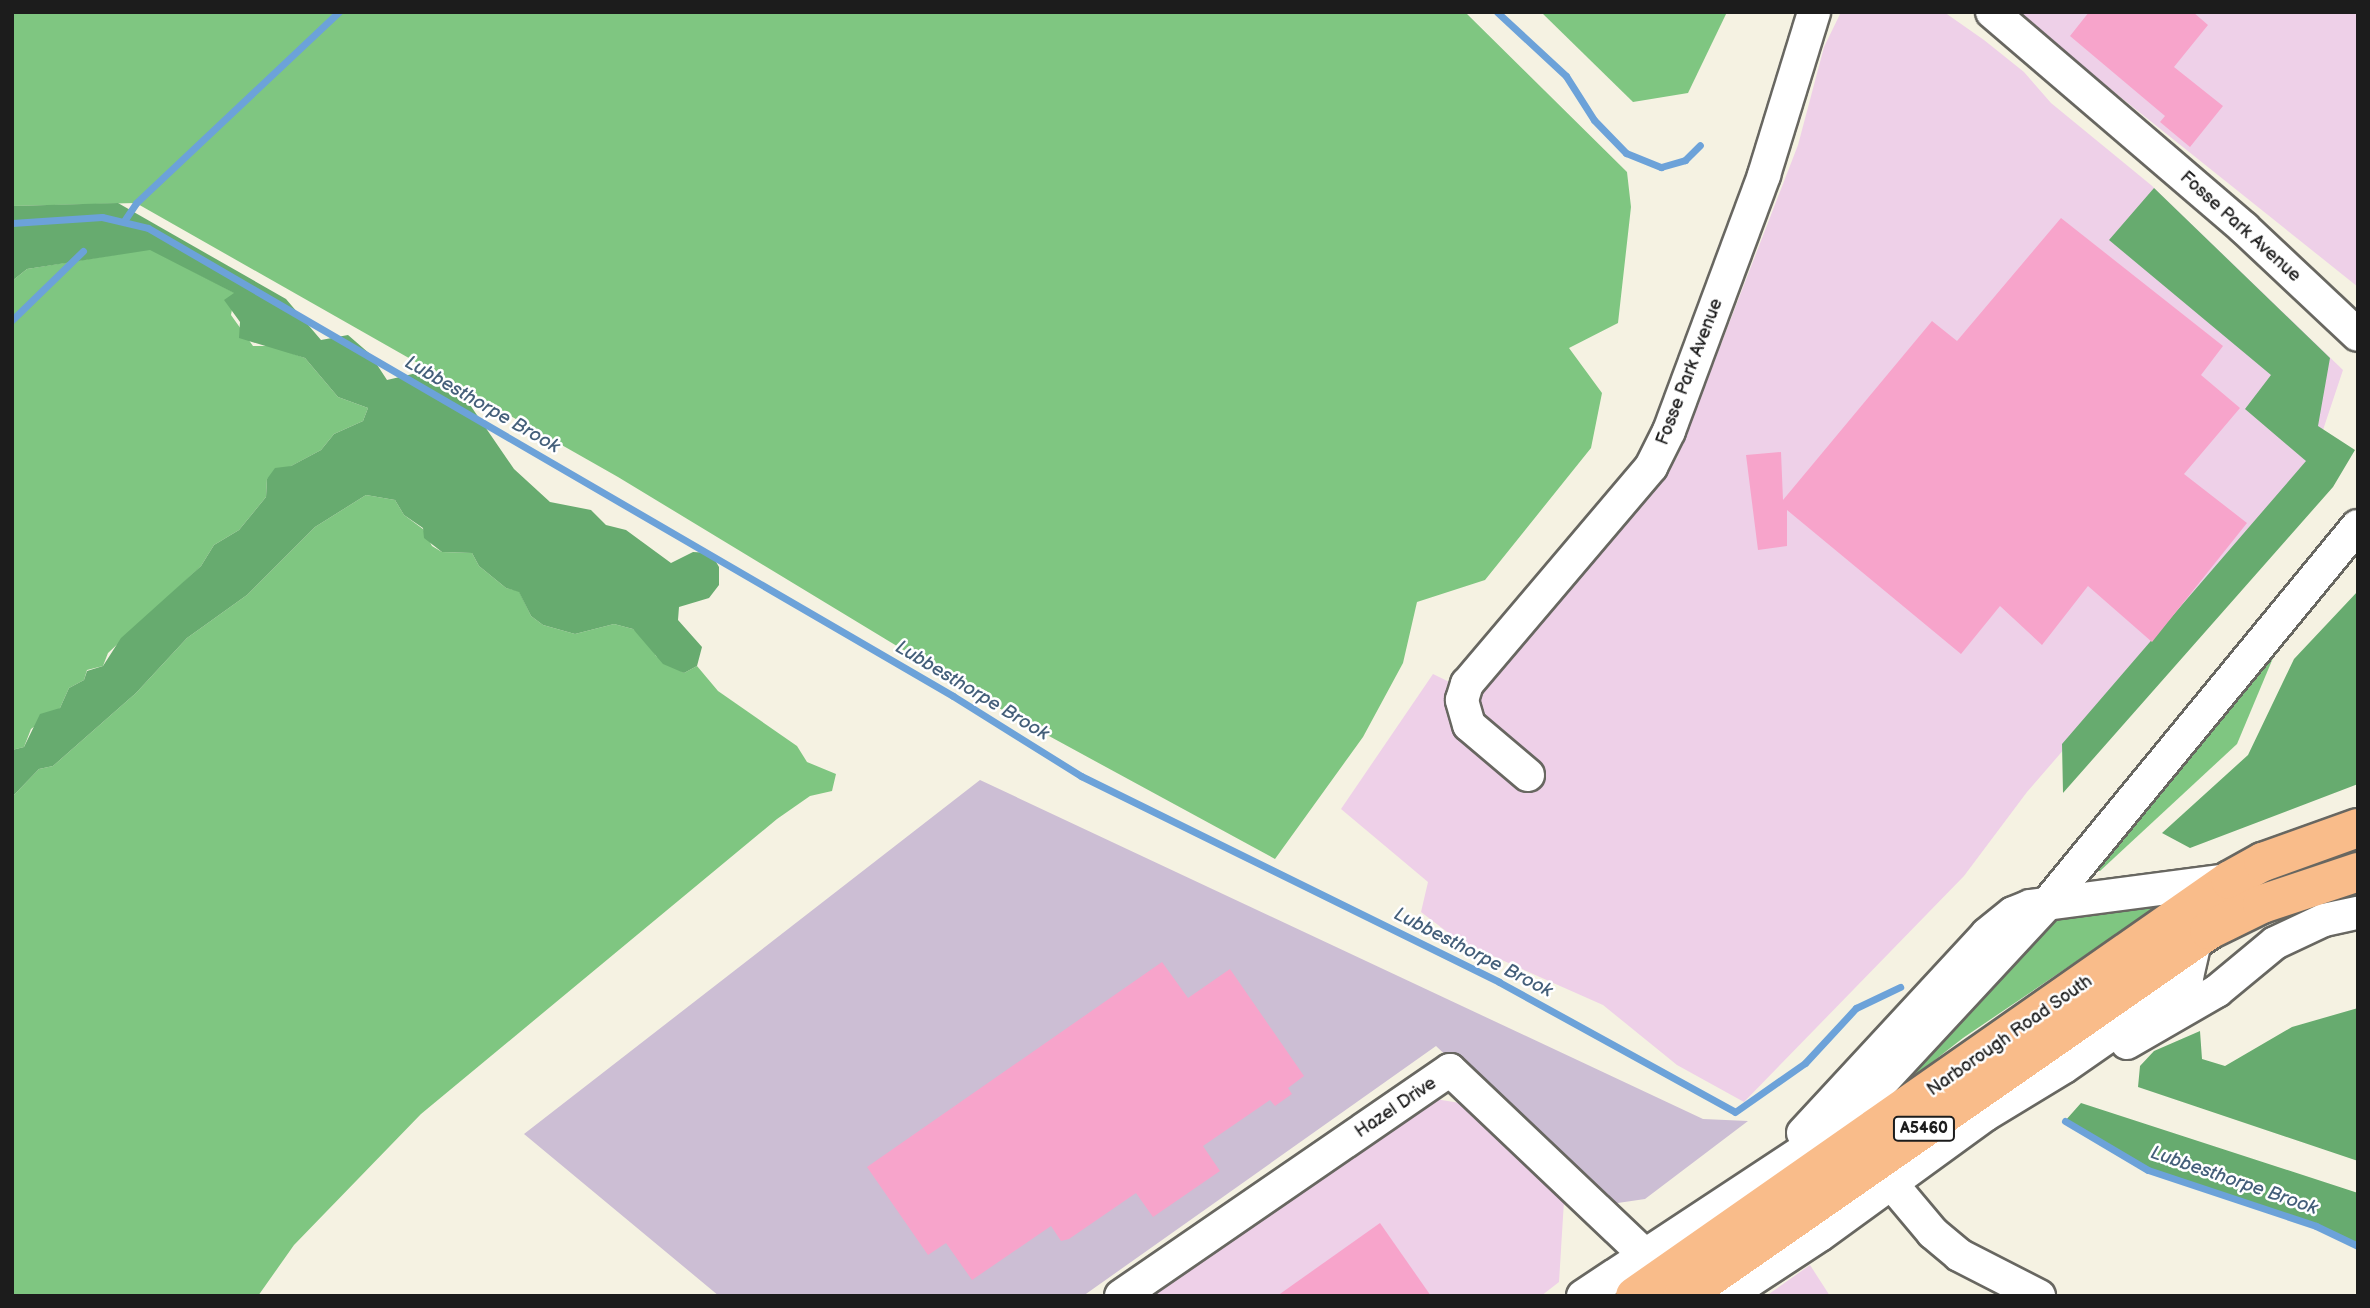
<!DOCTYPE html>
<style>
body{margin:0}
#map{position:relative;width:2370px;height:1308px;overflow:hidden;background:#f5f2e2;font-family:"Balsamiq Sans",sans-serif}
div>[style]{position:absolute}
.built>*{inset:0;background:#eed0e8}
.industrial>*{inset:0;background:#ccbed4}
.green>*{inset:0;background:#7fc681}
.forest>*{inset:0;background:#67ab6f}
.stream>*{height:7px;margin:-3.5px;padding:0 3.5px;transform-origin:3.5px;border-radius:3.5px;background:#6ca2d9}
.building>*{inset:0;background:#f7a4cb}
.roads{filter:drop-shadow(2px 0 #686761) drop-shadow(-2px 0 #686761) drop-shadow(0 2px #686761) drop-shadow(0 -2px #686761)}
.minor>*{height:32px;margin:-16px;padding:0 16px;transform-origin:16px;border-radius:16px;background:#fff}
.major>*{height:38px;margin:-19px;padding:0 19px;transform-origin:19px;border-radius:19px;background:#f9bc8a}
span{translate:-50% -50%;white-space:nowrap;text-align:center;line-height:1.15;-webkit-text-stroke:5px #fff;paint-order:stroke}
.shield-label span{padding:2px 5px;background:#fff;border:2px solid;border-radius:5px;-webkit-text-stroke-width:0}
.shield-label{font-size:16px;color:#1c1c1c;font-weight:700}
.street-label{font-size:18px;color:#1c1c1c}
.water-label{font-size:19px;color:#445f7a;font-style:italic}
.frame{position:absolute;inset:0;border:14px solid #1c1c1c;pointer-events:none}
</style>
<div id="map">
<div class="built">
<i style="clip-path:polygon(1841px 12px,1944px 12px,1984px 40px,2024px 72px,2051px 103px,2151px 185px,2343px 370px,2312px 463px,2027px 792px,1964px 876px,1744px 1102px,1677px 1065px,1603px 1005px,1459px 941px,1421px 912px,1428px 882px,1341px 809px,1433px 674px,1478px 696px,1677px 458px,1798px 145px,1824px 47px)"></i>
<i style="clip-path:polygon(2014px 12px,2358px 12px,2358px 287px)"></i>
<i style="clip-path:polygon(1429px 1098px,1460px 1103px,1564px 1201px,1559px 1282px,1541px 1296px,1151px 1296px)"></i>
<i style="clip-path:polygon(1810px 1265px,1830px 1296px,1766px 1296px)"></i>
</div>
<div class="industrial">
<i style="clip-path:polygon(980px 780px,1703px 1119px,1748px 1121px,1645px 1199px,1604px 1205px,1436px 1046px,1083px 1296px,719px 1296px,524px 1134px)"></i>
</div>
<div class="green">
<i style="clip-path:polygon(12px 12px,1465px 12px,1627px 172px,1631px 207px,1618px 323px,1569px 348px,1602px 393px,1591px 448px,1485px 580px,1417px 602px,1403px 663px,1363px 737px,1275px 859px,1014px 717px,618px 477px,136px 203px,12px 206px)"></i>
<i style="clip-path:polygon(1541px 12px,1727px 12px,1688px 93px,1633px 102px)"></i>
<i style="clip-path:polygon(150px 249px,235px 293px,231px 315px,253px 346px,271px 346px,305px 358px,338px 397px,368px 408px,363px 421px,334px 434px,321px 450px,267px 479px,266px 497px,239px 530px,214px 545px,201px 566px,108px 653px,103px 666px,87px 670px,84px 680px,69px 688px,60px 708px,31px 729px,24px 747px,12px 750px,12px 281px,27px 269px)"></i>
<i style="clip-path:polygon(366px 495px,395px 500px,404px 515px,423px 529px,432px 546px,442px 552px,472px 553px,479px 566px,506px 588px,519px 591px,531px 616px,543px 625px,575px 634px,614px 624px,633px 629px,646px 639px,656px 656px,684px 673px,697px 666px,718px 691px,797px 746px,807px 762px,836px 774px,832px 791px,810px 796px,777px 819px,421px 1114px,294px 1245px,258px 1296px,12px 1296px,12px 797px,39px 769px,53px 766px,136px 693px,187px 638px,247px 595px,315px 527px)"></i>
<i style="clip-path:polygon(2273px 658px,2237px 744px,2100px 871px,2092px 871px)"></i>
<i style="clip-path:polygon(2158px 906px,1963px 1038px,1857px 1121px,2055px 918px)"></i>
</div>
<div class="forest">
<i style="clip-path:polygon(2154px 188px,2330px 358px,2318px 426px,2355px 450px,2333px 487px,2063px 793px,2062px 744px,2306px 461px,2245px 409px,2271px 375px,2109px 240px)"></i>
<i style="clip-path:polygon(118px 203px,286px 299px,321px 340px,348px 335px,370px 354px,387px 380px,421px 372px,455px 383px,514px 469px,550px 502px,591px 510px,606px 525px,626px 530px,671px 563px,693px 552px,711px 553px,719px 567px,719px 585px,709px 598px,679px 607px,678px 620px,702px 647px,697px 666px,684px 673px,663px 664px,633px 629px,614px 624px,575px 634px,543px 625px,531px 616px,519px 592px,506px 588px,479px 566px,472px 553px,442px 552px,424px 538px,423px 528px,404px 515px,395px 500px,366px 495px,315px 527px,247px 595px,187px 638px,136px 693px,53px 766px,39px 769px,12px 797px,12px 750px,24px 747px,40px 714px,60px 708px,69px 688px,84px 680px,87px 671px,103px 666px,121px 638px,201px 566px,214px 545px,239px 530px,266px 497px,267px 479px,275px 468px,291px 466px,321px 450px,334px 434px,363px 421px,368px 408px,338px 397px,305px 358px,239px 338px,240px 322px,224px 300px,234px 293px,150px 250px,27px 269px,12px 281px,12px 206px)"></i>
<i style="clip-path:polygon(2358px 591px,2358px 784px,2190px 848px,2162px 833px,2248px 755px,2294px 659px)"></i>
<i style="clip-path:polygon(2358px 1008px,2358px 1161px,2138px 1087px,2140px 1066px,2154px 1051px,2200px 1031px,2202px 1059px,2225px 1066px,2292px 1027px)"></i>
<i style="clip-path:polygon(2081px 1103px,2358px 1193px,2358px 1246px,2316px 1226px,2148px 1170px,2065px 1121px)"></i>
</div>
<div class="stream">
<i style="left:1497px;top:12px;width:94px;rotate:42.8deg"></i>
<i style="left:1566px;top:76px;width:52px;rotate:57.5deg"></i>
<i style="left:1594px;top:120px;width:46px;rotate:45.9deg"></i>
<i style="left:1626px;top:153px;width:38px;rotate:22deg"></i>
<i style="left:1661px;top:167px;width:25px;rotate:-16deg"></i>
<i style="left:1685px;top:160px;width:21px;rotate:-45deg"></i>
<i style="left:124px;top:221px;width:22px;rotate:-56deg"></i>
<i style="left:136px;top:203px;width:279px;rotate:-43.3deg"></i>
<i style="left:12px;top:223px;width:90px;rotate:-3.8deg"></i>
<i style="left:102px;top:217px;width:47px;rotate:13.4deg"></i>
<i style="left:148px;top:228px;width:931px;rotate:30.17deg"></i>
<i style="left:953px;top:696px;width:151px;rotate:32deg"></i>
<i style="left:1081px;top:776px;width:466px;rotate:26.2deg"></i>
<i style="left:1499px;top:982px;width:269px;rotate:28.8deg"></i>
<i style="left:1735px;top:1112px;width:85px;rotate:-35deg"></i>
<i style="left:1805px;top:1063px;width:75px;rotate:-47.2deg"></i>
<i style="left:1856px;top:1008px;width:49px;rotate:-25.5deg"></i>
<i style="left:12px;top:320px;width:99px;rotate:-44.2deg"></i>
<i style="left:2065px;top:1121px;width:96px;rotate:30.6deg"></i>
<i style="left:2148px;top:1170px;width:177px;rotate:18.4deg"></i>
<i style="left:2316px;top:1226px;width:47px;rotate:25.5deg"></i>
</div>
<div class="building">
<i style="clip-path:polygon(2089px 12px,2193px 12px,2208px 25px,2174px 67px,2223px 106px,2190px 147px,2160px 122px,2165px 116px,2070px 36px)"></i>
<i style="clip-path:polygon(2061px 218px,2223px 346px,2201px 375px,2240px 408px,2184px 474px,2247px 523px,2152px 642px,2088px 586px,2042px 645px,2000px 606px,1961px 654px,1787px 510px,1787px 546px,1758px 550px,1746px 455px,1781px 452px,1783px 500px,1932px 321px,1957px 341px)"></i>
<i style="clip-path:polygon(1162px 962px,1188px 998px,1230px 969px,1304px 1076px,1288px 1088px,1292px 1094px,1275px 1106px,1270px 1100px,1203px 1146px,1220px 1171px,1153px 1217px,1136px 1193px,1069px 1239px,1061px 1241px,1051px 1226px,972px 1280px,946px 1243px,928px 1255px,867px 1167px)"></i>
<i style="clip-path:polygon(1380px 1223px,1431px 1296px,1277px 1296px)"></i>
</div>
<div class="roads">
<div class="minor">
<i style="left:1992px;top:12px;width:332px;rotate:40.6deg"></i>
<i style="left:2244px;top:228px;width:156px;rotate:43.2deg"></i>
<i style="left:1528px;top:775px;width:77px;rotate:-139.7deg"></i>
<i style="left:1469px;top:725px;width:26px;rotate:-106deg"></i>
<i style="left:1462px;top:700px;width:17px;rotate:-73deg"></i>
<i style="left:1467px;top:684px;width:285px;rotate:-49.7deg"></i>
<i style="left:1651px;top:467px;width:40px;rotate:-63.4deg"></i>
<i style="left:1669px;top:431px;width:273px;rotate:-69.6deg"></i>
<i style="left:1764px;top:175px;width:170px;rotate:-72.9deg"></i>
<i style="left:2127px;top:1043px;width:104px;rotate:-30deg"></i>
<i style="left:2217px;top:991px;width:75px;rotate:-39.6deg"></i>
<i style="left:2275px;top:943px;width:54px;rotate:-25.1deg"></i>
<i style="left:2324px;top:920px;width:35px;rotate:-12deg"></i>
<i style="left:1803px;top:1133px;width:271px;rotate:-47.2deg"></i>
<i style="left:1987px;top:934px;width:33px;rotate:-39deg"></i>
<i style="left:2013px;top:913px;width:18px;rotate:-22deg"></i>
<i style="left:2030px;top:906px;width:200px;rotate:-7.5deg"></i>
<i style="left:1891px;top:1183px;width:65px;rotate:50deg"></i>
<i style="left:1933px;top:1233px;width:34px;rotate:40deg"></i>
<i style="left:1959px;top:1255px;width:90px;rotate:27.1deg"></i>
<i style="left:1121px;top:1296px;width:399px;rotate:-34.5deg"></i>
<i style="left:1450px;top:1070px;width:266px;rotate:43.5deg"></i>
<i style="left:1583px;top:1296px;width:267px;rotate:-33.4deg"></i>
<i style="left:1806px;top:1149px;width:61px;rotate:-37.6deg"></i>
<i style="left:1854px;top:1112px;width:284px;rotate:-47.1deg"></i>
<i style="left:2047px;top:904px;width:489px;rotate:-50.6deg"></i>
<i style="left:1727px;top:1296px;width:111px;rotate:-33.3deg"></i>
<i style="left:1820px;top:1235px;width:204px;rotate:-36deg"></i>
<i style="left:1985px;top:1115px;width:92px;rotate:-31.3deg"></i>
<i style="left:2064px;top:1067px;width:130px;rotate:-34.7deg"></i>
<i style="left:2171px;top:993px;width:23px;rotate:-45deg"></i>
<i style="left:2187px;top:977px;width:54px;rotate:-77.2deg"></i>
</div>
<div class="major">
<i style="left:1635px;top:1296px;width:726px;rotate:-34.96deg"></i>
<i style="left:2230px;top:880px;width:38px;rotate:-29deg"></i>
<i style="left:2263px;top:862px;width:101px;rotate:-19.7deg"></i>
<i style="left:1683px;top:1296px;width:641px;rotate:-34.83deg"></i>
<i style="left:2209px;top:930px;width:59px;rotate:-26.1deg"></i>
<i style="left:2262px;top:904px;width:101px;rotate:-18.4deg"></i>
</div>
</div>
<div class="shield-label">
<span style="left:1924px;top:1129px">A5460</span>
</div>
<div class="street-label">
<span style="left:2240px;top:227px;rotate:42deg">Fosse Park Avenue</span>
<span style="left:1690px;top:372px;rotate:-69deg">Fosse Park Avenue</span>
<span style="left:2010px;top:1036px;rotate:-35deg">Narborough Road South</span>
<span style="left:1396px;top:1108px;rotate:-34deg">Hazel Drive</span>
</div>
<div class="water-label">
<span style="left:482px;top:405px;rotate:30deg">Lubbesthorpe Brook</span>
<span style="left:972px;top:691px;rotate:31deg">Lubbesthorpe Brook</span>
<span style="left:1473px;top:953px;rotate:27deg">Lubbesthorpe Brook</span>
<span style="left:2234px;top:1181px;rotate:19deg">Lubbesthorpe Brook</span>
</div>
<div class="frame"></div>
</div>
